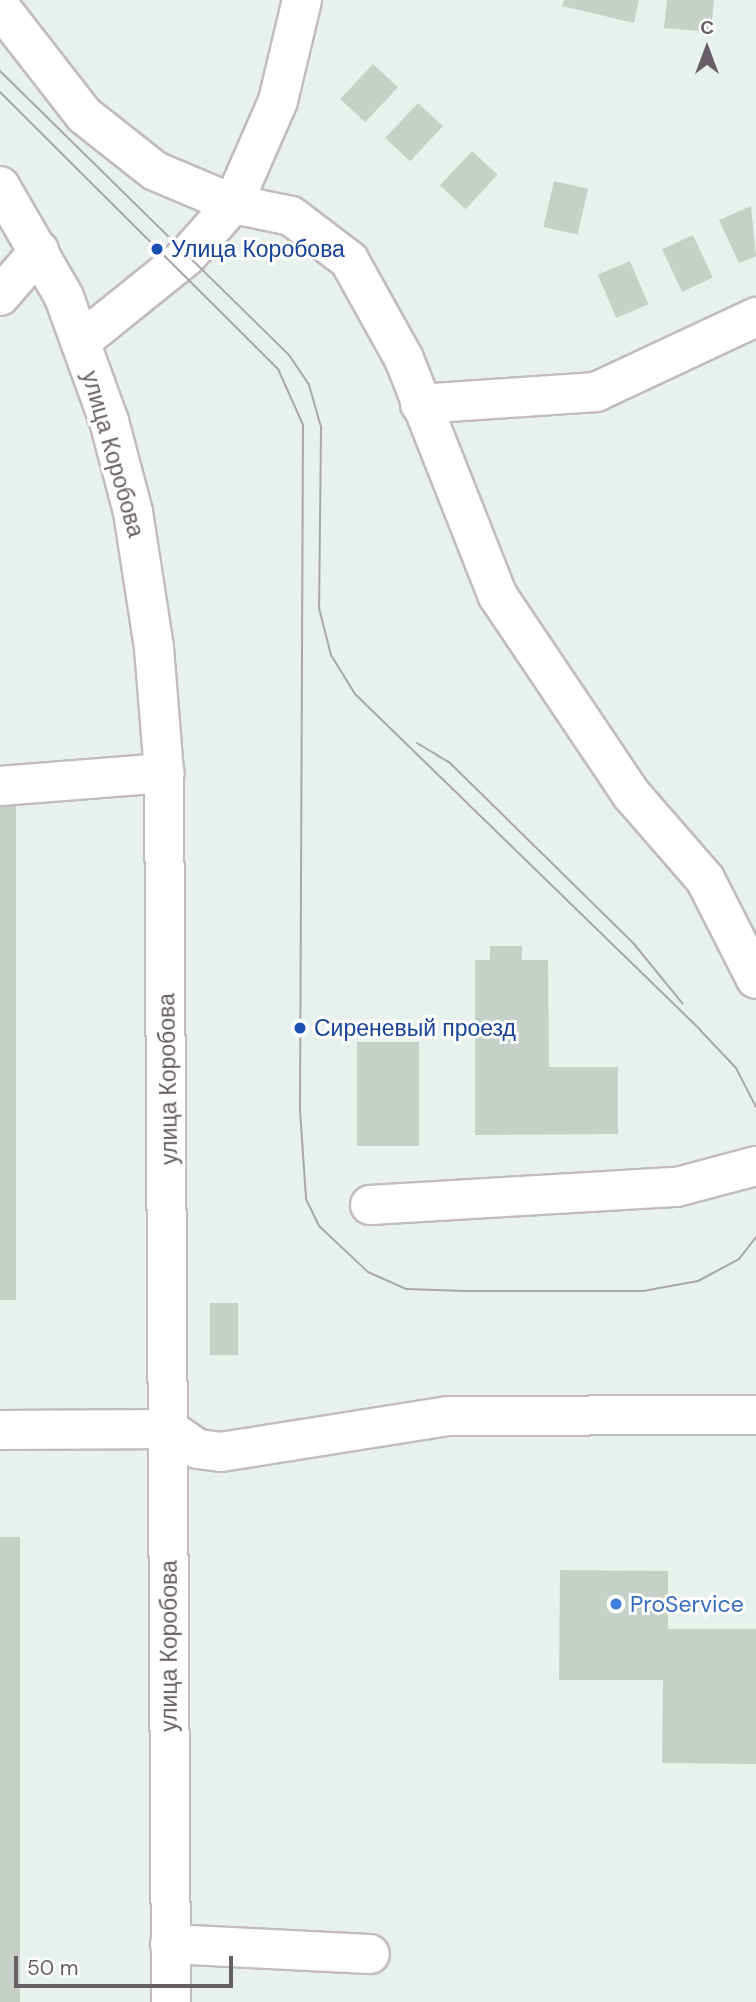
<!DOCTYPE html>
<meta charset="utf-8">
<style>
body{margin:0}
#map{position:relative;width:756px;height:2002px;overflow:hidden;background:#e7f2ec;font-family:"DM Sans",sans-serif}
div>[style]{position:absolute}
.building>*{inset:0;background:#c5d0c9;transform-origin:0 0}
.roads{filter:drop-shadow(2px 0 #c3bbc1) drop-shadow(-2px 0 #c3bbc1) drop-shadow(0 2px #c3bbc1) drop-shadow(0 -2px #c3bbc1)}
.minor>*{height:38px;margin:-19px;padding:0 19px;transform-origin:19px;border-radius:19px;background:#fff}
.tram>*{height:2px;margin:-1px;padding:0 1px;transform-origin:1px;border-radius:1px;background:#aaa7a9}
.dots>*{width:19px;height:19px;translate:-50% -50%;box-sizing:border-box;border:4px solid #fff;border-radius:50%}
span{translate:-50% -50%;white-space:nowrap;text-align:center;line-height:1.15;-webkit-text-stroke:6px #fff;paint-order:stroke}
.transit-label{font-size:23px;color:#164399}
.left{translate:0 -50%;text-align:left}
.street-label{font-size:23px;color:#685e66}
.shop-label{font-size:23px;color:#366cbe}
.north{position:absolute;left:672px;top:14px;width:70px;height:70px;-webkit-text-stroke:5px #fff;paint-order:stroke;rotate:0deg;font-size:19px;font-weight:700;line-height:28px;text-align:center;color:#685e66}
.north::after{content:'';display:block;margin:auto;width:24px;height:32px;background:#685e66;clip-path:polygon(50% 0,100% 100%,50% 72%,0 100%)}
.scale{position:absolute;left:14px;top:1956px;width:219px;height:32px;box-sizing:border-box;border:4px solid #685e66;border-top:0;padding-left:9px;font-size:21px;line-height:24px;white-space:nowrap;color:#685e66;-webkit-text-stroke:5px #fff;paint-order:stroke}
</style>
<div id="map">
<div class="building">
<i style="clip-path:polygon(564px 0,639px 0,634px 23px,562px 6px)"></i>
<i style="clip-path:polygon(667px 0,714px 0,711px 32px,664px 28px)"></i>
<i style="left:373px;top:64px;width:34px;height:48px;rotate:43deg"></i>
<i style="left:418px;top:103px;width:34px;height:48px;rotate:43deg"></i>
<i style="left:472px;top:151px;width:35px;height:47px;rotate:43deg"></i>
<i style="left:554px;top:181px;width:35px;height:47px;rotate:13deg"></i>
<i style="clip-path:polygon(751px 206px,756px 256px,739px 263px,719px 220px)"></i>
<i style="left:693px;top:235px;width:47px;height:34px;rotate:65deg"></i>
<i style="left:630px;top:261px;width:47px;height:35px;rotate:67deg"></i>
<i style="left:0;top:795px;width:16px;height:505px"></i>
<i style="clip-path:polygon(490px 946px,522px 946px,522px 960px,548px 960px,549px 1067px,618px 1067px,618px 1134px,475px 1135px,475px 960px,490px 960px)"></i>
<i style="left:357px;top:1042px;width:62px;height:104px"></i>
<i style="left:210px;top:1303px;width:28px;height:52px"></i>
<i style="left:0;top:1537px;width:20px;height:465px"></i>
<i style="clip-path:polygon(560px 1570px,668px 1571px,668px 1629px,756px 1629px,756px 1764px,662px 1763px,663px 1680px,559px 1680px)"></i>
</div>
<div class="roads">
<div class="minor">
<i style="left:302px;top:0;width:104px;rotate:103.4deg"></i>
<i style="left:278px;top:101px;width:112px;rotate:113.6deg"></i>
<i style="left:233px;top:204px;width:59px;rotate:11.7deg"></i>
<i style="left:291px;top:216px;width:73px;rotate:37.2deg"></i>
<i style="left:349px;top:260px;width:113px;rotate:60.9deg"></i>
<i style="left:404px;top:359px;width:255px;rotate:68.4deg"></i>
<i style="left:498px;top:596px;width:239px;rotate:56.1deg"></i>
<i style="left:631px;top:794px;width:113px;rotate:49deg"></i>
<i style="left:705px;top:879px;width:112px;rotate:63deg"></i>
<i style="left:0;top:7px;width:137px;rotate:52.1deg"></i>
<i style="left:84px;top:115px;width:90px;rotate:38.3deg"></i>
<i style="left:155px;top:171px;width:85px;rotate:22.9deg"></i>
<i style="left:233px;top:204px;width:69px;rotate:131.5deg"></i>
<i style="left:187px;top:256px;width:137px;rotate:141.2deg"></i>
<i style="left:0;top:186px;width:128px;rotate:60deg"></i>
<i style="left:64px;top:297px;width:132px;rotate:70.1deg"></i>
<i style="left:109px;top:421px;width:94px;rotate:75.2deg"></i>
<i style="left:133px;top:512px;width:138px;rotate:81.2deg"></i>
<i style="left:154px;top:648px;width:125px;rotate:85.4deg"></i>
<i style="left:164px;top:773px;width:1229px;rotate:89.67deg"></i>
<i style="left:0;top:296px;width:60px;rotate:-49.1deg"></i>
<i style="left:420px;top:404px;width:176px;rotate:-3.9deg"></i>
<i style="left:596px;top:392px;width:177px;rotate:-25.1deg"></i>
<i style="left:0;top:786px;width:165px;rotate:-4.5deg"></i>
<i style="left:370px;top:1205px;width:308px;rotate:-3.4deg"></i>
<i style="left:677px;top:1187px;width:82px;rotate:-14.9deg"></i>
<i style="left:0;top:1430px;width:169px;rotate:-0.3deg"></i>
<i style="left:169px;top:1429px;width:35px;rotate:35deg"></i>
<i style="left:198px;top:1449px;width:23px;rotate:7deg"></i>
<i style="left:221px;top:1452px;width:230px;rotate:-9deg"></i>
<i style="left:448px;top:1416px;width:308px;rotate:-0.2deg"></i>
<i style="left:170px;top:1944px;width:200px;rotate:2.9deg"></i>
</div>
</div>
<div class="tram">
<i style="left:0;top:71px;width:405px;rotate:44.5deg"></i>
<i style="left:289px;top:355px;width:36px;rotate:56deg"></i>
<i style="left:309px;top:385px;width:44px;rotate:74.1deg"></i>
<i style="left:321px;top:427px;width:181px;rotate:90.6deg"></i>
<i style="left:319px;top:608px;width:49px;rotate:75.7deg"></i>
<i style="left:331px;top:655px;width:46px;rotate:58.4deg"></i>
<i style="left:355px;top:694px;width:482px;rotate:44.2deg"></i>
<i style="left:700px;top:1030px;width:52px;rotate:46.5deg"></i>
<i style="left:736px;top:1068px;width:44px;rotate:62.9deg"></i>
<i style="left:0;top:92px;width:392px;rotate:44.9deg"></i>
<i style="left:278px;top:369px;width:61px;rotate:65.9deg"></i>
<i style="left:303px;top:425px;width:685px;rotate:90.25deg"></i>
<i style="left:300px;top:1110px;width:89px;rotate:86.1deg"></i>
<i style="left:306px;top:1199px;width:30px;rotate:64deg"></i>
<i style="left:319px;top:1226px;width:67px;rotate:43.2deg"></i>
<i style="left:368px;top:1272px;width:42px;rotate:24.1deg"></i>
<i style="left:406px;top:1289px;width:60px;rotate:1.9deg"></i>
<i style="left:466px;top:1291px;width:177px"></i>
<i style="left:643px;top:1291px;width:56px;rotate:-10.3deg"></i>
<i style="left:698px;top:1281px;width:47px;rotate:-28.2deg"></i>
<i style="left:739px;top:1259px;width:28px;rotate:-52deg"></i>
<i style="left:417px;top:743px;width:37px;rotate:31deg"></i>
<i style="left:449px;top:762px;width:260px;rotate:44.5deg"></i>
<i style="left:634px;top:944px;width:77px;rotate:50.8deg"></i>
</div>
<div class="dots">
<i style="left:157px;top:249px;background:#1a4fb4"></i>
<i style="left:300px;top:1028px;background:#1a4fb4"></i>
<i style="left:616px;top:1604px;background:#3f7fe0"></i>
</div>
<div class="transit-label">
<span class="left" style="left:171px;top:249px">Улица Коробова</span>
<span class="left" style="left:314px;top:1028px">Сиреневый проезд</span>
</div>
<div class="street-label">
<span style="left:113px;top:454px;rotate:74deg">улица Коробова</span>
<span style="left:168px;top:1079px;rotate:-91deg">улица Коробова</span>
<span style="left:169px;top:1646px;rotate:-90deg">улица Коробова</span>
</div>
<div class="shop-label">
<span class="left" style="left:630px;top:1604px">ProService</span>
</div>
<div class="north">С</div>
<div class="scale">50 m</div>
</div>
